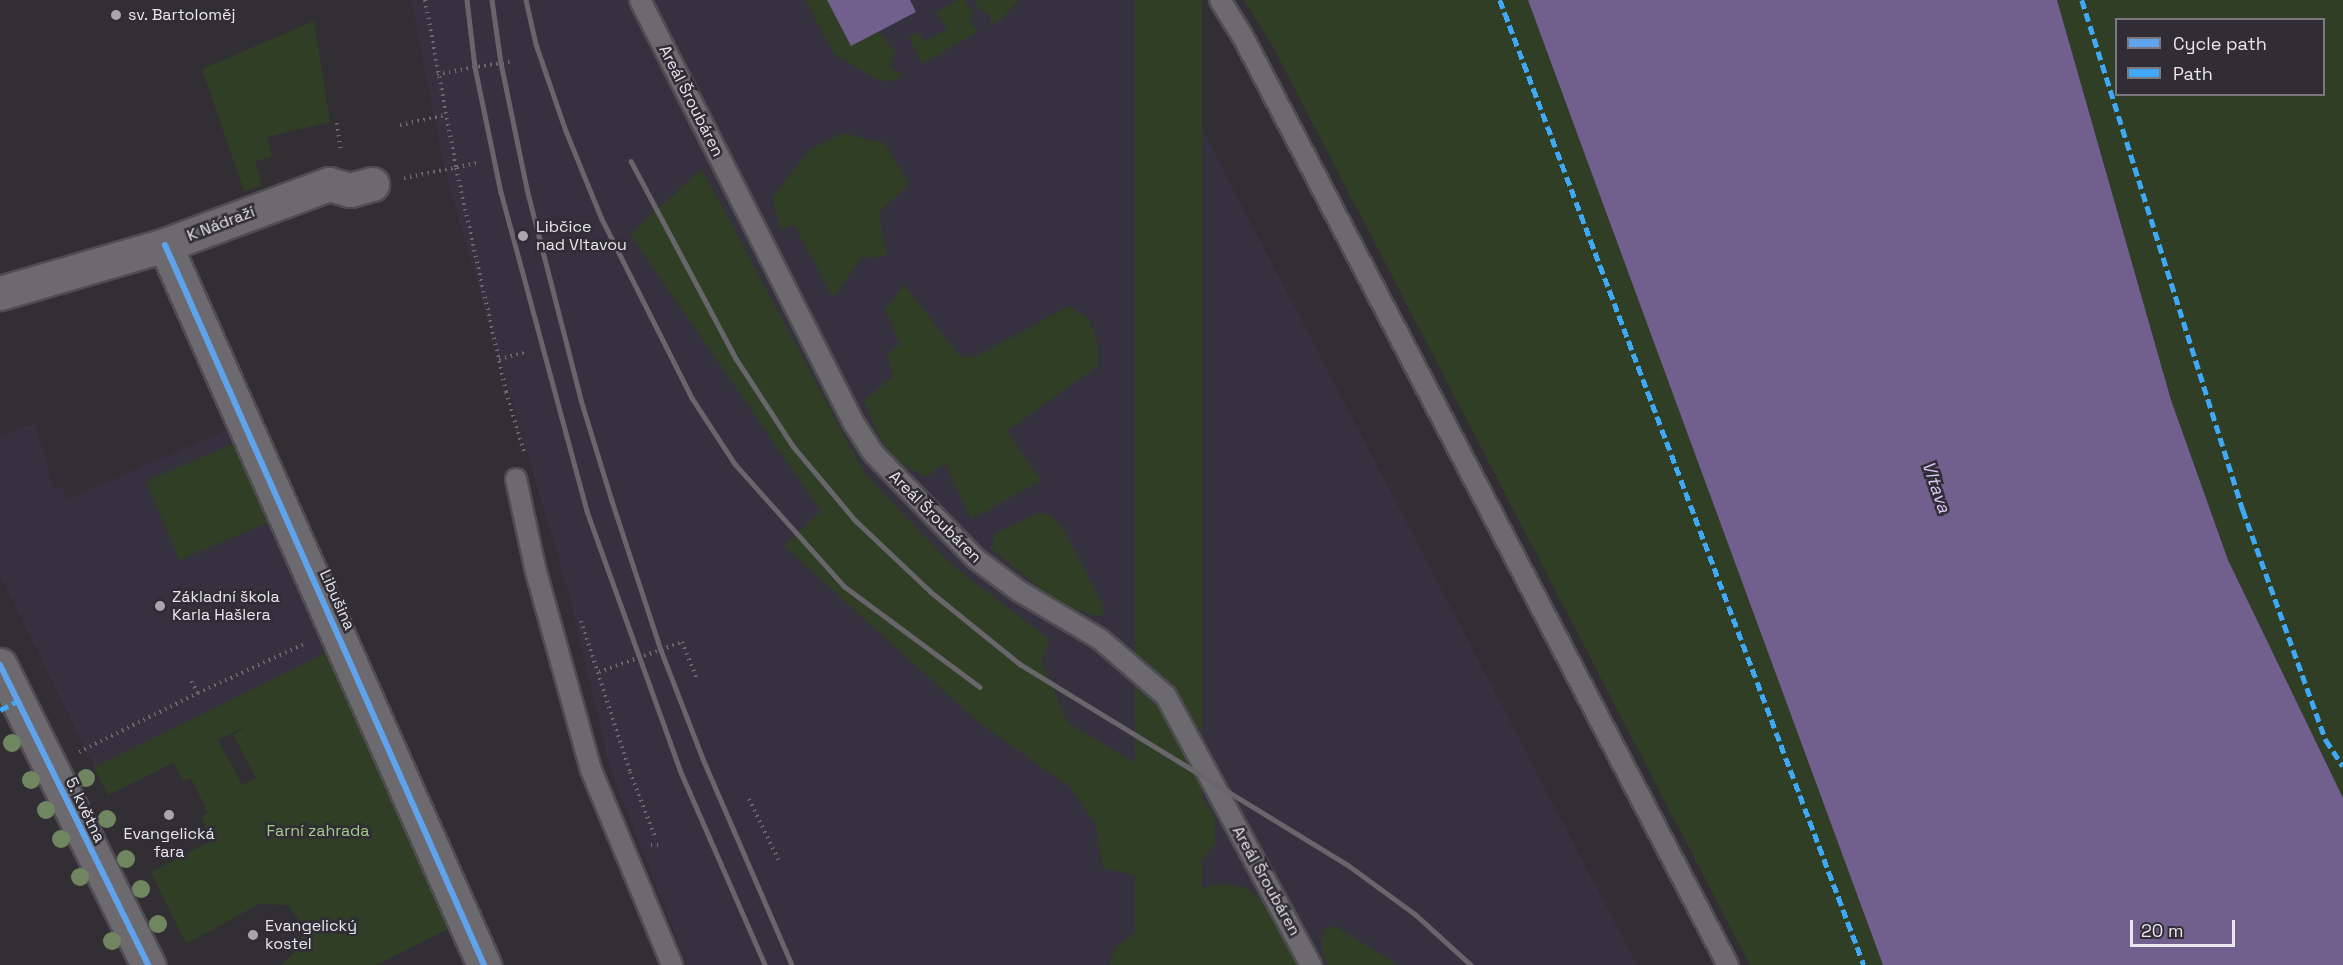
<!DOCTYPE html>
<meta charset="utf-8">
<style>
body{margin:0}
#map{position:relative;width:2343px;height:965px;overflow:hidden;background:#312f34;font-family:"Space Grotesk",sans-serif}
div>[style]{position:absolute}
.built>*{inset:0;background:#35313e}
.green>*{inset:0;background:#303e26;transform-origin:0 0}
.water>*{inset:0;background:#71608e}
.path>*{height:4px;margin-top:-2px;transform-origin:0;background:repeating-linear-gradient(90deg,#6c6a6e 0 1.5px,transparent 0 6px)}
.roads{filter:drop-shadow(2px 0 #4f4d52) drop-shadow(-2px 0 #4f4d52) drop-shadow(0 2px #4f4d52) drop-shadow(0 -2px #4f4d52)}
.lane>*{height:20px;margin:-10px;padding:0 10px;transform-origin:10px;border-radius:10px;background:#6c6a6e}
.street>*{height:33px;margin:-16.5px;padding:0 16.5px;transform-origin:16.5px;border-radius:16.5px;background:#6c6a6e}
.secondary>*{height:33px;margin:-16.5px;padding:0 16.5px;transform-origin:16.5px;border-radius:16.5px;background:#6c6a6e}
.rail>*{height:4.5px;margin:-2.25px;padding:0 2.25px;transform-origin:2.25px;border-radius:2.25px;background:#68666b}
.quiet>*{height:4.5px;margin-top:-2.25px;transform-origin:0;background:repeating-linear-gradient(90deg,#3fa9f5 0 9px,transparent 0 13.5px)}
.cycleway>*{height:6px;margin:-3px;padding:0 3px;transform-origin:3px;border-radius:3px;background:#60a3ed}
.trees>*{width:18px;height:18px;margin:-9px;border-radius:50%;background:#708661}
.dots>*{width:16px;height:16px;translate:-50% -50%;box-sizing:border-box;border:3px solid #302d36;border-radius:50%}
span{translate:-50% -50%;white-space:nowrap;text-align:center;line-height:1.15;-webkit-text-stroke:5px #302d36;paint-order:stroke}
.poi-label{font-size:16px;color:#e9e7ed}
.left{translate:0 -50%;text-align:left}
.street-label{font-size:16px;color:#e9e7ed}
.park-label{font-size:16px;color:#a4ce85}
.water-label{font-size:18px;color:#d8c9f7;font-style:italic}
.legend{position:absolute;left:2115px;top:18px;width:210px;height:78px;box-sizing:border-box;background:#302d36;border:2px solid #7a777f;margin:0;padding:8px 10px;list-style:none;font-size:18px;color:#e9e7ed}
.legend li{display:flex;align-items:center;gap:12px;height:30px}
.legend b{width:30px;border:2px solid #7a777f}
.scale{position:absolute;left:2130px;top:920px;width:105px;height:27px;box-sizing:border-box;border:3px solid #e9e7ed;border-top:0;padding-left:8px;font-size:18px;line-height:21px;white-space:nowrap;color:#e9e7ed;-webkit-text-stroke:4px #302d36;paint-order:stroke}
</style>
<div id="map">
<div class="built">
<i style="clip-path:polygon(411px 0,1135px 0,1637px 965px,687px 965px,610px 769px,569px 595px,446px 176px)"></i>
<i style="clip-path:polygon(35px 423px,54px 489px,62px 486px,67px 499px,229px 429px,339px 680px,108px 795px,0 576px,0 436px)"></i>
</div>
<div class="green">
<i style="clip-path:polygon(805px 0,827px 0,851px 46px,880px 31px,895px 53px,890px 67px,902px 74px,897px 80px,880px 81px,834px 54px)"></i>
<i style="clip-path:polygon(958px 0,965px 0,973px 13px,970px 24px,979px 31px,922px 64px,909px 37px,918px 32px,925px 41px,947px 29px,936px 12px)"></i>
<i style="clip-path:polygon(974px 0,1019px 0,1001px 20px,991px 25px,991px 15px,979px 9px)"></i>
<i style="left:1135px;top:0;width:67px;height:1088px"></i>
<i style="clip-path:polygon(1244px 0,1528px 0,1883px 965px,1750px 965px,1272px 45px)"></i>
<i style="clip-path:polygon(evenodd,2057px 0,2343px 0,2343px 798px,2228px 560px,2171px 400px,2057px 0,2116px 20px,2324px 20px,2324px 94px,2116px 94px,2116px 20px)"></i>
<i style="clip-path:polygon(314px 21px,330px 122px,267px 137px,272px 157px,255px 161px,262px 186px,244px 191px,202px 69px)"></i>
<i style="clip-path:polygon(843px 133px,884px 143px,909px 184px,879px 212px,887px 256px,861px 258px,833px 298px,794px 225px,780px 230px,772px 198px,809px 150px)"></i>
<i style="clip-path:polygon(702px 169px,865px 474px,952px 565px,1049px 639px,1042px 661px,1067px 722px,1154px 774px,1161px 764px,1195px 787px,1215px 817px,1215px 844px,1197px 867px,1156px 880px,1103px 868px,1095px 823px,1070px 787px,978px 722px,784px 546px,821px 511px,630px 234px)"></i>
<i style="clip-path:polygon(904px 285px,960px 356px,975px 357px,1069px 306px,1089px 319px,1097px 341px,1099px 365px,1007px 431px,1041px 481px,971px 519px,945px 463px,925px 477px,896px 460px,877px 433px,864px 400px,893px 377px,887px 354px,900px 344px,885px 310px)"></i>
<i style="left:235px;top:443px;width:86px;height:97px;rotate:67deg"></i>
<i style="clip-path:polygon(1039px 513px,1049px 515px,1062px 526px,1101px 602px,1104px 614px,1099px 617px,1057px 603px,992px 549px,994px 534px)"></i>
<i style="clip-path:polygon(evenodd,326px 653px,448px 929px,376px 965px,281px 965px,300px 947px,302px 923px,287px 905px,259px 904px,186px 944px,151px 872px,212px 841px,201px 817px,208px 813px,191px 778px,183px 781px,173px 763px,108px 795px,94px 767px,326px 653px,261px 719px,233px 734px,256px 778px,242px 785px,218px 740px,261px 719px)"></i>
<i style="clip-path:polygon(1229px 884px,1247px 888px,1267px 905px,1300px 965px,1110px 965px,1116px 946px,1179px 902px,1207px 886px)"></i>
<i style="clip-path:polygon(1335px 926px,1393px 962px,1397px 965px,1328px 965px,1322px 953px,1323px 929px)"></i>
</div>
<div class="water">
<i style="clip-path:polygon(827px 0,910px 0,916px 12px,851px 46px)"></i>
<i style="clip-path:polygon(1528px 0,2057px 0,2171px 400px,2228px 560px,2343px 798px,2343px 965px,1883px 965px)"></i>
</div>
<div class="path">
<i style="left:425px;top:0;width:171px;rotate:79.5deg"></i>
<i style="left:456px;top:168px;width:230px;rotate:77.4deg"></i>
<i style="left:506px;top:392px;width:63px;rotate:73.3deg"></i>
<i style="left:437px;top:74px;width:76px;rotate:-9.8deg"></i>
<i style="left:337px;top:123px;width:28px;rotate:82deg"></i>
<i style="left:400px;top:125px;width:46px;rotate:-12.5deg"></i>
<i style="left:404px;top:178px;width:75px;rotate:-11.6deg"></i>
<i style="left:499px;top:359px;width:30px;rotate:-14deg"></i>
<i style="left:581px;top:621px;width:159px;rotate:72deg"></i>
<i style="left:630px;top:772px;width:72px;rotate:68.8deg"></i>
<i style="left:599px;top:672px;width:88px;rotate:-19.9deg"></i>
<i style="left:682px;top:642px;width:40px;rotate:68deg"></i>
<i style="left:198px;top:693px;width:119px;rotate:-24.8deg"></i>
<i style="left:79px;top:752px;width:133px;rotate:-26.4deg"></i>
<i style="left:198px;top:693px;width:16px;rotate:-120deg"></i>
<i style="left:749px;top:799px;width:71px;rotate:64.2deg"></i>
<i style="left:651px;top:845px;width:8px"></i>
</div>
<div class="roads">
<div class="lane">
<i style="left:640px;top:0;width:473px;rotate:63.2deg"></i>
<i style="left:853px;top:422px;width:38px;rotate:57deg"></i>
<i style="left:874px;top:454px;width:146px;rotate:45.8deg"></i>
<i style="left:976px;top:559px;width:54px;rotate:36.7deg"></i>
<i style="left:1019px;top:591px;width:94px;rotate:30.7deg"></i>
<i style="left:1100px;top:639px;width:87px;rotate:40.8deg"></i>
<i style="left:1166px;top:696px;width:306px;rotate:61.7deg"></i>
<i style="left:1220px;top:0;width:44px;rotate:58.1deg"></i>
<i style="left:1243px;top:37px;width:1047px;rotate:62.41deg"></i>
<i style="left:516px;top:479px;width:91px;rotate:77.9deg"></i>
<i style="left:535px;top:568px;width:210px;rotate:74.5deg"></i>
<i style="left:591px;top:770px;width:211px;rotate:67.4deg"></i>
</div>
<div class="street">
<i style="left:165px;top:245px;width:788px;rotate:66.1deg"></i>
<i style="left:0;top:293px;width:172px;rotate:-16.2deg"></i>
<i style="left:165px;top:245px;width:175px;rotate:-20.4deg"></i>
<i style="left:329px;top:184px;width:22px;rotate:16deg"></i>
<i style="left:350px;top:190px;width:23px;rotate:-15deg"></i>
</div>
<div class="secondary">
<i style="left:0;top:665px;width:335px;rotate:63.7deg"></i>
</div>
</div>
<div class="rail">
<i style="left:467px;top:0;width:67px;rotate:83.2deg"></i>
<i style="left:475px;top:67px;width:128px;rotate:78.3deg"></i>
<i style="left:501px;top:192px;width:330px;rotate:74.9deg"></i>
<i style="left:587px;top:511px;width:275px;rotate:70.2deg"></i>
<i style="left:680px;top:770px;width:213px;rotate:66.4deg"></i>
<i style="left:492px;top:0;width:64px;rotate:81.9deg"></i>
<i style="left:501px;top:63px;width:129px;rotate:78.3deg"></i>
<i style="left:527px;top:189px;width:218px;rotate:75.6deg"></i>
<i style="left:581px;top:400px;width:106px;rotate:72.9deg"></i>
<i style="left:612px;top:501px;width:157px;rotate:71.8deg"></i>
<i style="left:661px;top:650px;width:117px;rotate:68.9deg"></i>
<i style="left:703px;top:759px;width:224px;rotate:66.6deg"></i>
<i style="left:526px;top:0;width:45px;rotate:77.2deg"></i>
<i style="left:536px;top:44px;width:92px;rotate:71deg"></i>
<i style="left:566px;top:131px;width:95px;rotate:67.8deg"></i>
<i style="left:602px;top:219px;width:200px;rotate:63.3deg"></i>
<i style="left:692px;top:398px;width:79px;rotate:56.9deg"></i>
<i style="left:735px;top:464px;width:164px;rotate:48.2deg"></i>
<i style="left:844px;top:586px;width:169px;rotate:36.6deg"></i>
<i style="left:631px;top:161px;width:225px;rotate:62deg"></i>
<i style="left:737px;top:360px;width:103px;rotate:56.9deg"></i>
<i style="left:793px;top:446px;width:98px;rotate:50deg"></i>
<i style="left:856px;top:521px;width:103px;rotate:43.4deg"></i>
<i style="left:931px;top:592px;width:114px;rotate:39deg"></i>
<i style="left:1020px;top:664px;width:385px;rotate:31.5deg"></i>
<i style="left:1348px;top:865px;width:83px;rotate:36.2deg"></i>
<i style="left:1415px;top:914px;width:76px;rotate:42.3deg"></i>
</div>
<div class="quiet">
<i style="left:1500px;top:0;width:1031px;rotate:69.33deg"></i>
<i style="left:2082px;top:0;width:535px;rotate:72.48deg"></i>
<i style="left:2243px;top:510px;width:245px;rotate:70.2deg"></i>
<i style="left:2326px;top:740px;width:31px;rotate:57deg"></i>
<i style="left:0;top:710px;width:20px;rotate:-27deg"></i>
</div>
<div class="cycleway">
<i style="left:165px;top:245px;width:788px;rotate:66.1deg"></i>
<i style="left:0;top:665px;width:335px;rotate:63.7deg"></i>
</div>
<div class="trees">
<i style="left:12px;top:743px"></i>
<i style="left:86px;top:778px"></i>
<i style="left:31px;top:780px"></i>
<i style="left:46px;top:810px"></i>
<i style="left:107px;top:819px"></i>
<i style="left:61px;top:839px"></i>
<i style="left:126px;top:859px"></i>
<i style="left:80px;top:877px"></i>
<i style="left:141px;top:889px"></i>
<i style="left:158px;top:924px"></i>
<i style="left:112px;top:941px"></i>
</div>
<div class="dots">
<i style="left:116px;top:15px;background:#a9a7ac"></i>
<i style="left:523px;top:236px;background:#a9a7ac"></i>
<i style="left:160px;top:606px;background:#a9a7ac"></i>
<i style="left:169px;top:815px;background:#a9a7ac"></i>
<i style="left:253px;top:935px;background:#a9a7ac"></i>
</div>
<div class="poi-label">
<span class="left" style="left:128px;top:15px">sv. Bartoloměj</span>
<span class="left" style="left:536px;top:236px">Libčice<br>nad Vltavou</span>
<span class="left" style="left:172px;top:606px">Základní škola<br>Karla Hašlera</span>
<span style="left:169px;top:843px">Evangelická<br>fara</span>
<span class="left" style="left:265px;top:935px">Evangelický<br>kostel</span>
</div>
<div class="street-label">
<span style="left:691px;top:101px;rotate:63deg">Areál Šroubáren</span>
<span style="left:221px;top:224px;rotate:-21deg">K Nádraží</span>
<span style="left:935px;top:517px;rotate:45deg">Areál Šroubáren</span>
<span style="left:337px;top:600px;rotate:66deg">Libušina</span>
<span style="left:85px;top:810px;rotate:64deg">5. května</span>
<span style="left:1266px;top:881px;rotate:61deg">Areál Šroubáren</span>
</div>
<div class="park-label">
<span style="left:318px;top:831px">Farní zahrada</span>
</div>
<div class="water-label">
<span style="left:1936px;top:487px;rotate:71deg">Vltava</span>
</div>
<ul class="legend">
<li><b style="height:8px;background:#60a3ed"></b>Cycle path</li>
<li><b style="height:8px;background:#3fa9f5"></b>Path</li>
</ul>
<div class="scale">20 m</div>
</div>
